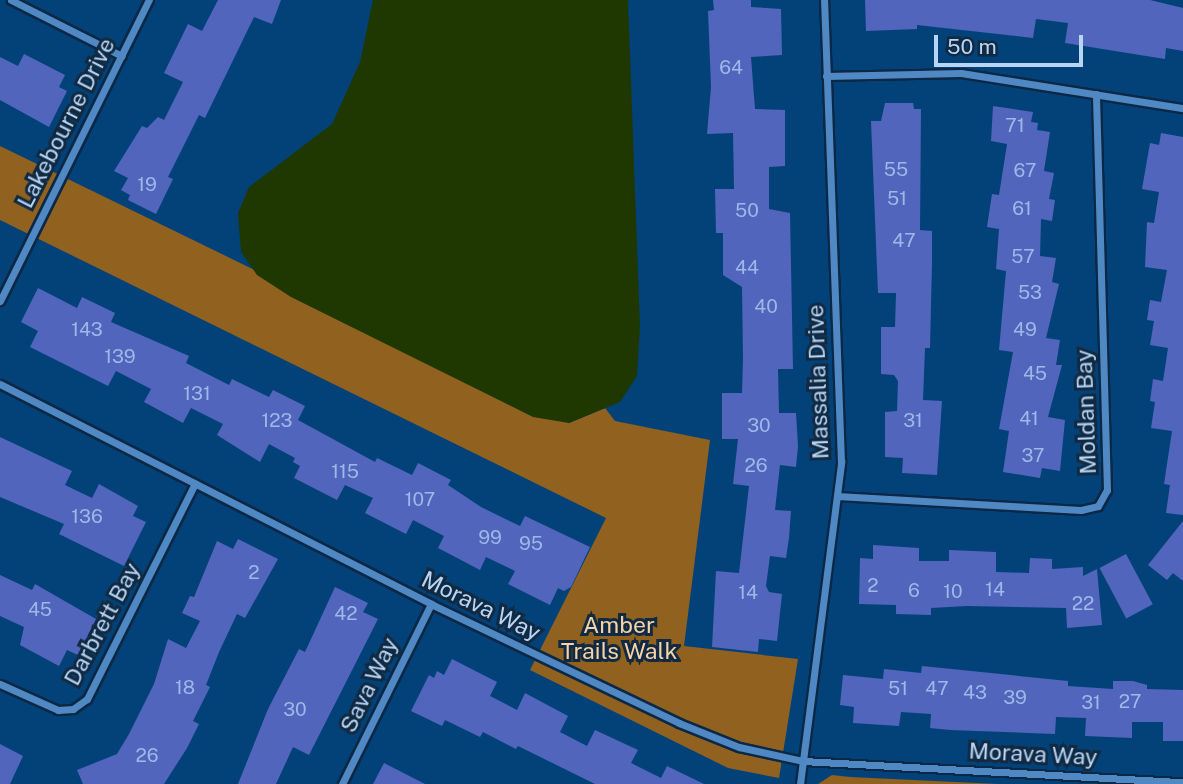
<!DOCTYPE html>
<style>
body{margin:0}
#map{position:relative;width:1183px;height:784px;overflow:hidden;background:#034278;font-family:"Public Sans",sans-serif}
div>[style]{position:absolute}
.green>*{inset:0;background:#90611f}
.water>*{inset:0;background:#1f3701}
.building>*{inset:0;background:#5165bd;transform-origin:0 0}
.roads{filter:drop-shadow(2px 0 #0b2846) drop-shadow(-2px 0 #0b2846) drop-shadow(0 2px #0b2846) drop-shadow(0 -2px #0b2846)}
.street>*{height:7px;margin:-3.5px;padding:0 3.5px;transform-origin:3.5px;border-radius:3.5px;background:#5088c4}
span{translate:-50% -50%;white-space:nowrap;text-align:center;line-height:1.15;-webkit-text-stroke:6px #112941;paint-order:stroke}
.number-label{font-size:19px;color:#9eb9e7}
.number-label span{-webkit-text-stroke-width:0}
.street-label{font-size:23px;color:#b8d5f5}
.park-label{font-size:23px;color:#f5d2a8}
.scale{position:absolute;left:934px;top:35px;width:149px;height:32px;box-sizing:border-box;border:4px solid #b8d5f5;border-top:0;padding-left:9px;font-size:21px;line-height:24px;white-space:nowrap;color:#b8d5f5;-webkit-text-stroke:5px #112941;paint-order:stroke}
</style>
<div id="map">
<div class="green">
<i style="clip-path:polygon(0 146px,569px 423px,605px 408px,615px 421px,710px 440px,684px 646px,798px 659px,779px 778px,728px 768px,530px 670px,606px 518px,0 220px)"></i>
<i style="clip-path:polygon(832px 775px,850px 777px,998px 784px,818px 784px)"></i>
</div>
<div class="water">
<i style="clip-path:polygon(373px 0,628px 0,640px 327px,637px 376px,620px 402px,569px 423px,533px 417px,291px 297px,257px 275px,241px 252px,238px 213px,249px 187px,332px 124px,360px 62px)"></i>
</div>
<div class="building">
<i style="clip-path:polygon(218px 0,281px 0,272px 24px,254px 17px,205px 118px,199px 115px,168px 177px,173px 179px,156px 214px,128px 200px,130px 195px,121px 190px,128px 178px,114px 171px,142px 126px,147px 128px,158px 117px,164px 120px,183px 82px,164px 73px,188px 24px,202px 31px)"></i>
<i style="clip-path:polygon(713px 0,751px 0,751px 7px,781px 9px,782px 55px,751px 57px,755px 109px,785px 110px,785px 166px,769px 167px,769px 209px,790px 213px,793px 369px,778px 369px,779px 413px,796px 413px,798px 446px,796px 467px,780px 465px,775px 510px,791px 511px,789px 538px,786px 558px,770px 556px,766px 586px,769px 592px,782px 594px,777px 641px,759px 639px,758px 652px,712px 647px,716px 571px,739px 573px,749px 486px,733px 484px,738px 439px,722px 439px,722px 393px,742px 393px,743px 358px,742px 287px,723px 275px,723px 233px,716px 233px,715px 189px,734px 189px,733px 133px,707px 134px,711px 87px,708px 11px,714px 10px)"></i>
<i style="clip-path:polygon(865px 0,1150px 0,1183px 8px,1183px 51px,1166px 48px,1165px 59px,1065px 43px,1068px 23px,1036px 19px,1033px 38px,917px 25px,917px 29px,866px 31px)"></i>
<i style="clip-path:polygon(24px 54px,65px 75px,59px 87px,67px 91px,49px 127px,0 100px,0 57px,18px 66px)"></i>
<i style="clip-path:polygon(885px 103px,913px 103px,914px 109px,921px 109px,920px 230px,932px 231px,932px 263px,930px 348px,925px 348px,923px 400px,942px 401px,937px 475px,902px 473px,903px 458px,885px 457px,885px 412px,897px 411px,898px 381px,894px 375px,881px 374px,881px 327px,895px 327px,896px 293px,878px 293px,871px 121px,881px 121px)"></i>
<i style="clip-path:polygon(993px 106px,1033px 112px,1031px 122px,1038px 123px,1037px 130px,1050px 132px,1044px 171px,1054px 173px,1049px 199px,1055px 200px,1052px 221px,1041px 219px,1040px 256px,1056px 258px,1052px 282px,1059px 284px,1046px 338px,1060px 340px,1056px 365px,1062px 365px,1048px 417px,1065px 420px,1060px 471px,1042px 468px,1040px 478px,1003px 472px,1009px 431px,999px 429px,1013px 352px,999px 350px,1006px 271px,996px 269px,999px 229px,987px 227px,992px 194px,999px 195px,1007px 144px,991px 141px)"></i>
<i style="clip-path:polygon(1161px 133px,1183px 137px,1183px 515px,1166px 513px,1170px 485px,1164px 484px,1172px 431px,1151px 428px,1155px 402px,1150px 401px,1153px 379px,1163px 381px,1168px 348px,1150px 345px,1154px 321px,1147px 320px,1150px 300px,1161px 302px,1167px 270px,1145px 267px,1147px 222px,1154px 223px,1159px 192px,1142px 189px,1150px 143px,1159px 145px)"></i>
<i style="clip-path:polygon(38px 288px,77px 308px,82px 297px,115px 313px,111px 322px,189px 356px,186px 363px,229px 385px,232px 379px,269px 397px,273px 390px,305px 406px,298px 420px,375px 462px,377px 458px,412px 475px,418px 463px,451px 480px,448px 485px,481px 507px,520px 526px,525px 516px,590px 547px,571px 587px,564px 591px,558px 588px,550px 605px,508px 584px,515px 571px,486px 557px,480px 570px,438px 548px,444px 536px,413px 520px,406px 534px,365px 513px,373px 498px,345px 485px,337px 500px,294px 478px,300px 466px,293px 462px,295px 458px,269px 444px,260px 462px,217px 435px,223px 424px,191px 408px,183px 423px,144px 402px,151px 389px,116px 371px,108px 386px,30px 347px,38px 331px,21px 322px)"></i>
<i style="clip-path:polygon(0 437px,72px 471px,65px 485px,92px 498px,99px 484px,138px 506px,133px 516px,146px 522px,124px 566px,59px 534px,64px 524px,0 497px)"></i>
<i style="clip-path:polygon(1183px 521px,1183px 581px,1173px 573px,1167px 580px,1148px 565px)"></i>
<i style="clip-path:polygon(238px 539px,278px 559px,245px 618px,237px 614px,219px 652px,206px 685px,210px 687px,193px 721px,199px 724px,187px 748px,164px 784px,83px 784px,77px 770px,117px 754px,129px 734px,154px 684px,168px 639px,186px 648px,200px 621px,182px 613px,190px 596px,194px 597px,217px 541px,233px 549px)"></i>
<i style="clip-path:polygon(873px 545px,919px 548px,919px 561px,949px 561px,949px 550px,996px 552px,996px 572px,1029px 573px,1030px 558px,1052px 559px,1052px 569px,1083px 567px,1083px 576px,1097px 569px,1102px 625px,1067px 628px,1066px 608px,967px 606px,931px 608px,931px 615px,896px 614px,896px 605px,859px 604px,860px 558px,873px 559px)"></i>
<i style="left:1126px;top:554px;width:57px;height:30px;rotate:62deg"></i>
<i style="clip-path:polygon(0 575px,32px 590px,35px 584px,96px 619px,78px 655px,67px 650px,59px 666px,20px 645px,24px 627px,0 616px)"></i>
<i style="clip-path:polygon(335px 587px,368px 603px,363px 612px,378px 619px,309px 755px,293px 747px,276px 784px,238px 784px,268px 709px,299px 649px,305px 652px)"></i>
<i style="clip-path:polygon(452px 659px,497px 682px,490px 696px,517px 710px,525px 693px,568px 716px,560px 732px,587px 746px,595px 730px,638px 750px,631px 763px,661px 778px,667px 766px,704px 784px,595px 784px,518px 746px,516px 749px,483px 732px,480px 737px,445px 720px,442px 726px,411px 711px,429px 675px,434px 678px,437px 671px,444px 675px)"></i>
<i style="clip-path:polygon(922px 666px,1068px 681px,1068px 686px,1113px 689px,1113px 681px,1133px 681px,1147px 685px,1147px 689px,1183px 690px,1183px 741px,1163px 741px,1163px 722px,1132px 722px,1132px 738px,1085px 736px,1086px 718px,1056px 717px,1055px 734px,950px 730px,930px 728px,931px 714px,901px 712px,899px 726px,853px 723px,854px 707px,840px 705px,843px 675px,883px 679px,884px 669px,921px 673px)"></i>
<i style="clip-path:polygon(0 744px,23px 756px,10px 784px,0 784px)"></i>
<i style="clip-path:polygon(384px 763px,425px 784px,373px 784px)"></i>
</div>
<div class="roads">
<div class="street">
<i style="left:11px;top:0;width:124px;rotate:26.8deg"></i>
<i style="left:826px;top:76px;width:135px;rotate:-1.3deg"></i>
<i style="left:961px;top:73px;width:225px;rotate:9deg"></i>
<i style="left:0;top:301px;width:336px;rotate:-63.7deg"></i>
<i style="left:0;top:384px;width:484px;rotate:27deg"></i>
<i style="left:431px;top:604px;width:275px;rotate:25.6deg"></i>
<i style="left:679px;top:723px;width:65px;rotate:21.8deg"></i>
<i style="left:739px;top:747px;width:66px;rotate:12.3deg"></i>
<i style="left:803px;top:761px;width:381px;rotate:3.2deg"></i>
<i style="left:837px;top:496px;width:244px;rotate:3.3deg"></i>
<i style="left:1081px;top:510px;width:17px;rotate:-13deg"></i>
<i style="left:1098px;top:506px;width:18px;rotate:-61deg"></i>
<i style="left:1107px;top:490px;width:396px;rotate:-91.6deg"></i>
<i style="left:0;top:684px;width:64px;rotate:24.1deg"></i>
<i style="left:58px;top:710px;width:15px;rotate:-4deg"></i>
<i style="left:73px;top:709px;width:17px;rotate:-36deg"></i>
<i style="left:87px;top:699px;width:241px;rotate:-63.4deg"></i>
<i style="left:342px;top:784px;width:201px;rotate:-63.7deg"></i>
<i style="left:800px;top:784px;width:325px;rotate:-82.7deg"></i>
<i style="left:841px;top:462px;width:462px;rotate:-92.1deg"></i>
</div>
</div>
<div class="number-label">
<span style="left:731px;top:68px">64</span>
<span style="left:1015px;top:126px">71</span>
<span style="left:896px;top:170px">55</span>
<span style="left:1025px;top:171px">67</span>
<span style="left:147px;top:185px">19</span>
<span style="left:897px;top:199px">51</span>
<span style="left:1022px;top:209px">61</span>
<span style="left:747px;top:211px">50</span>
<span style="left:904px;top:241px">47</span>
<span style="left:1023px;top:257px">57</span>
<span style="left:747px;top:268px">44</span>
<span style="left:1030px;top:293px">53</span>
<span style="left:766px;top:307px">40</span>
<span style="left:87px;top:330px">143</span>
<span style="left:1025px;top:330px">49</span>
<span style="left:120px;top:357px">139</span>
<span style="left:1035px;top:374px">45</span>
<span style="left:197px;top:394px">131</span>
<span style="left:1029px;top:419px">41</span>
<span style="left:277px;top:421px">123</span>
<span style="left:913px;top:421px">31</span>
<span style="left:759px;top:426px">30</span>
<span style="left:1033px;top:456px">37</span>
<span style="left:756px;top:466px">26</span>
<span style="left:345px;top:472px">115</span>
<span style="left:420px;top:500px">107</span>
<span style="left:87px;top:517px">136</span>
<span style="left:490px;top:538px">99</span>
<span style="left:531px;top:544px">95</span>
<span style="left:254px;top:573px">2</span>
<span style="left:873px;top:586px">2</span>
<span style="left:995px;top:590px">14</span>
<span style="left:914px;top:591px">6</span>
<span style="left:953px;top:592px">10</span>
<span style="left:748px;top:593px">14</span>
<span style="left:1083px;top:604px">22</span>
<span style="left:40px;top:610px">45</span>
<span style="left:346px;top:614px">42</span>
<span style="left:185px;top:688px">18</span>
<span style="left:898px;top:689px">51</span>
<span style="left:937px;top:689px">47</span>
<span style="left:975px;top:693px">43</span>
<span style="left:1015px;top:698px">39</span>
<span style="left:1130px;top:702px">27</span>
<span style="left:1091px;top:703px">31</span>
<span style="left:295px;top:710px">30</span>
<span style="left:147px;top:756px">26</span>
</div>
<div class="street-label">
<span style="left:66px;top:123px;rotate:-63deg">Lakebourne Drive</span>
<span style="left:818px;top:382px;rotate:-92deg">Massalia Drive</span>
<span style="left:1086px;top:412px;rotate:-92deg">Moldan Bay</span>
<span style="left:481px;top:606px;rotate:26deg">Morava Way</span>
<span style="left:102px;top:624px;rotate:-62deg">Darbrett Bay</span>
<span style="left:369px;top:685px;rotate:-64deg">Sava Way</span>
<span style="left:1033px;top:754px;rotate:3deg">Morava Way</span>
</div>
<div class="park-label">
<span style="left:619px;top:638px">Amber<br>Trails Walk</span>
</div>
<div class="scale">50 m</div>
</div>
